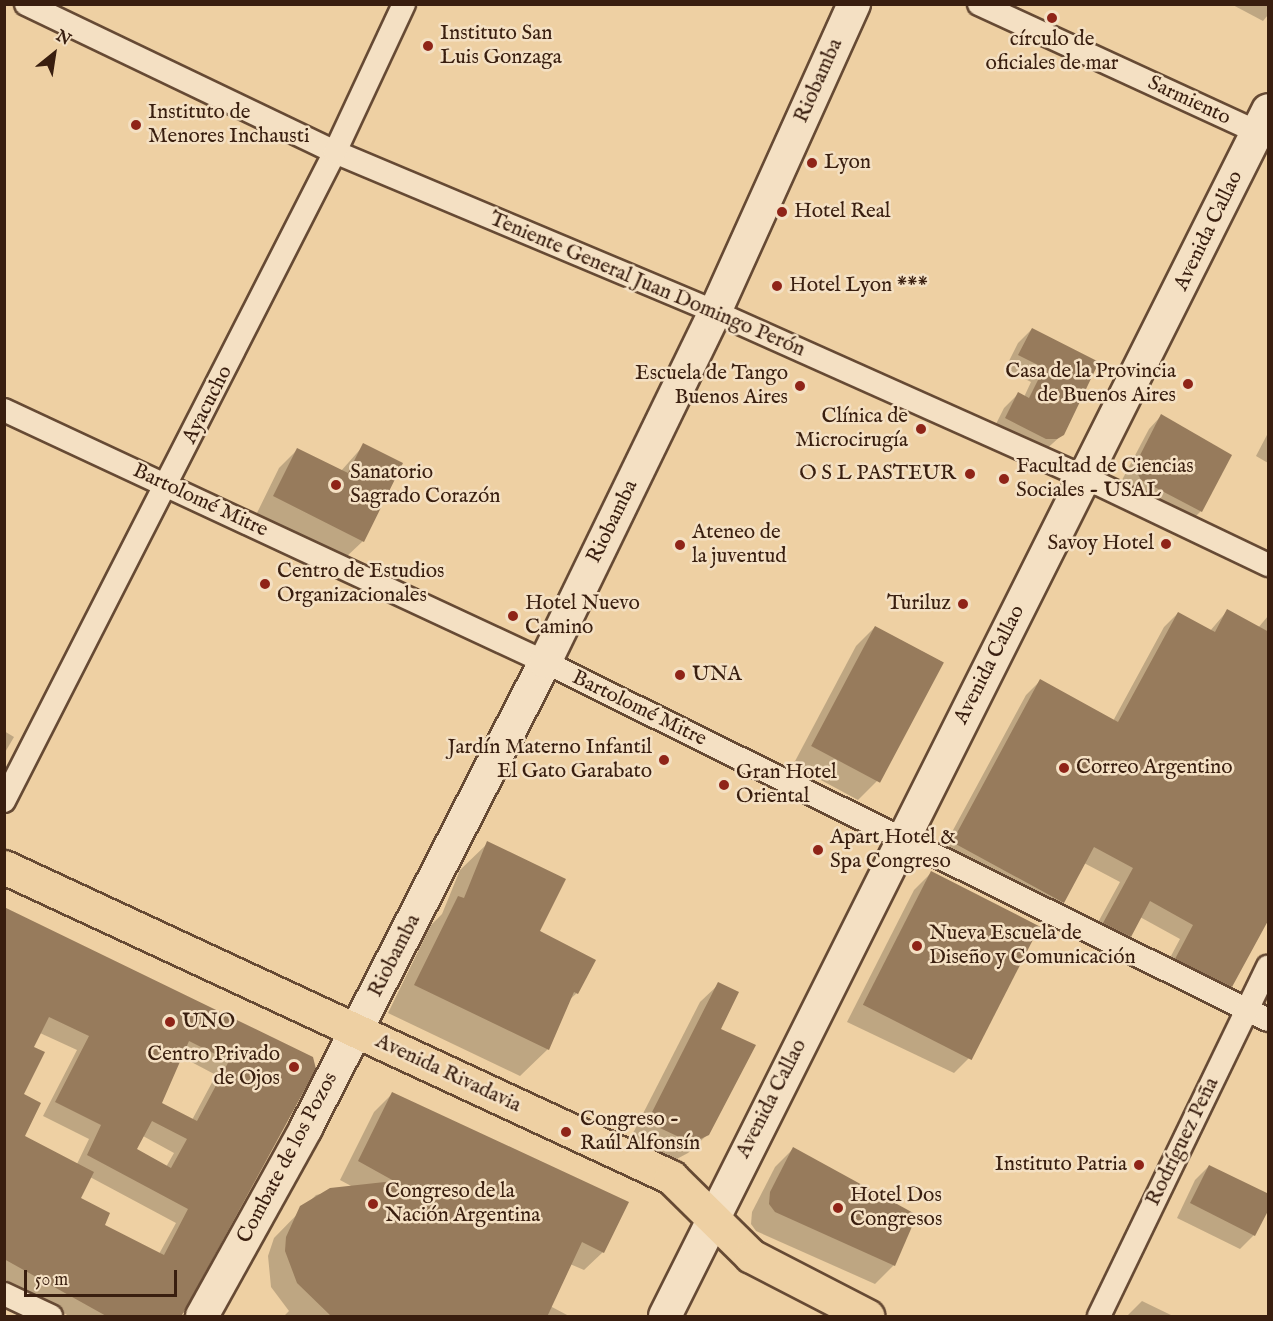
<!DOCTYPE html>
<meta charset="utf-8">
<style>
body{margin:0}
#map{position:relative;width:1273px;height:1321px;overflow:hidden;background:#eed0a3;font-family:"IM FELL English",serif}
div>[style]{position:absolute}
.shadow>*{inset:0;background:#0003}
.building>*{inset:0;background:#977b5c;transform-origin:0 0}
.roads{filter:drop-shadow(2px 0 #664a34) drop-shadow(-2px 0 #664a34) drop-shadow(0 2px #664a34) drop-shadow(0 -2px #664a34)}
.street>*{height:22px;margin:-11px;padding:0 11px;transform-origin:11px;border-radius:11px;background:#f4e0c3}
.secondary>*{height:32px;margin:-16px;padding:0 16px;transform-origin:16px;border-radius:16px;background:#f4e0c3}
.primary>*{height:33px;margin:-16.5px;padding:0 16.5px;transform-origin:16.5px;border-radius:16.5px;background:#eed0a3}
.dots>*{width:16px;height:16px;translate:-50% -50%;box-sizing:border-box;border:3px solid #f4e0c3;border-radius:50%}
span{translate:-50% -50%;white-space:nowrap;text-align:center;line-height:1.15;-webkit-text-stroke:5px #f4e0c3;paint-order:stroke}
.poi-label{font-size:21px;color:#391e0f}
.left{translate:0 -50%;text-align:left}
.right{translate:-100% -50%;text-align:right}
.street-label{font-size:21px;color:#391e0f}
.frame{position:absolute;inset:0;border:6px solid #391e0f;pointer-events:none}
.north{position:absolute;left:24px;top:24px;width:60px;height:60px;-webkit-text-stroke:4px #f4e0c3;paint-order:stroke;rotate:30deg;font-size:16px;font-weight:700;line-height:24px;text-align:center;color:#391e0f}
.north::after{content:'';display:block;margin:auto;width:21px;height:27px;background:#391e0f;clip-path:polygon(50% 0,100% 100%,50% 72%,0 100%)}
.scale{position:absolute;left:24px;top:1270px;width:153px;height:27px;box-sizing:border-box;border:3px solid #391e0f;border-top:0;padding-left:8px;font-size:18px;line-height:21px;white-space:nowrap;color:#391e0f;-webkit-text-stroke:4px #f4e0c3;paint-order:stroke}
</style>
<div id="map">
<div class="shadow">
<i style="clip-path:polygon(1231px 4px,1268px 4px,1268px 15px,1263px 21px)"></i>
<i style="clip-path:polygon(1032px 329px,1097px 362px,1063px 434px,1042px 453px,992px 432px,1004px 408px,1018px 394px,1024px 397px,1031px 382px,1005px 369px,1018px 343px)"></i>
<i style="clip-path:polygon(1161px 416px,1201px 511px,1188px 524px,1128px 493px,1122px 480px,1149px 429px)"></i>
<i style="clip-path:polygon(1268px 433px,1268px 463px,1256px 456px)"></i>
<i style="clip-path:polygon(364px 445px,363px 541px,344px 559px,256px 515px,279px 468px,297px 450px,341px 471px)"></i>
<i style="clip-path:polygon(1227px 611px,1258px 628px,1268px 616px,1268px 916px,1230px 986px,1216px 1000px,1162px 973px,1180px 939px,1140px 917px,1116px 950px,1090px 937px,1120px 882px,1084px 863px,1063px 902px,1049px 916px,939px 856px,1026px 695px,1040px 681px,1113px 721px,1164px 627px,1178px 613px,1210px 631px)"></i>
<i style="clip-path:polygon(875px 627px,942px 662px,877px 781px,858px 800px,793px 765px,856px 646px)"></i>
<i style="clip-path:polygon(4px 731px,14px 737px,4px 754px)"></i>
<i style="clip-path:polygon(488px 843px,577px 993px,568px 1001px,548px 1049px,520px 1076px,388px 1013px,431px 925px,442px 914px,460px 870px)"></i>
<i style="clip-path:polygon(931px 873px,971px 1056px,954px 1073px,847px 1022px,914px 890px)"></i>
<i style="clip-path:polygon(evenodd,4px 909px,311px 1058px,180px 1316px,69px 1316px,4px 1279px,4px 909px,40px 1033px,77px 1050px,43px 1116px,89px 1139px,77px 1164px,23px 1137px,22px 1095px,32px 1048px,40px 1033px,4px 909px,180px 1056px,216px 1075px,192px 1120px,160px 1103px,180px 1056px,4px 909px,143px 1136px,174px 1153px,166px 1167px,135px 1150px,143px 1136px,4px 909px,90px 1177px,176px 1223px,159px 1254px,103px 1225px,79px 1199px,90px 1177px)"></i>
<i style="clip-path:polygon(719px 984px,719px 1030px,708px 1134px,688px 1153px,673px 1161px,629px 1141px,700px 1002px)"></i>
<i style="clip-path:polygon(392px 1094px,603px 1252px,584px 1270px,570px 1264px,550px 1306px,569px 1316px,284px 1316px,289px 1311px,271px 1287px,268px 1256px,274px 1238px,316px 1195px,353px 1187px,340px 1180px,374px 1112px)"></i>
<i style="clip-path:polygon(793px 1149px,894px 1265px,875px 1284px,756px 1231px,751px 1224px,752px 1212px,775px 1167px)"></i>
<i style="clip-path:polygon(1209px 1166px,1254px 1235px,1240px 1249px,1177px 1218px,1195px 1180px)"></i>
<i style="clip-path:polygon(1142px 1301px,1173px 1316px,1127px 1316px)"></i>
</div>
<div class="building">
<i style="clip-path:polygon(1032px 328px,1099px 362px,1064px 435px,1057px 439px,1046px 439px,1005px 418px,1018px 392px,1029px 398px,1044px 368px,1018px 355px)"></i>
<i style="clip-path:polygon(1161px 414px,1232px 455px,1202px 512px,1141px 480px,1134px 467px)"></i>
<i style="clip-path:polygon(363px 443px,403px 463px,364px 542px,273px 496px,297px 448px,348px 473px)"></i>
<i style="clip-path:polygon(1227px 609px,1269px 632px,1269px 919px,1232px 987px,1175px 959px,1193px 925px,1150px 901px,1131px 937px,1103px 923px,1133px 868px,1094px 847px,1064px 903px,952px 842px,1040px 679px,1118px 722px,1178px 612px,1215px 632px)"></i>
<i style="left:875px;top:626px;width:78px;height:136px;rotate:28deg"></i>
<i style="clip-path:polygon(487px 841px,566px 879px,540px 931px,596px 960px,578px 994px,574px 992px,549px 1050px,414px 985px,458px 896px,464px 898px)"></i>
<i style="left:931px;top:871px;width:122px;height:150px;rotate:27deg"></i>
<i style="clip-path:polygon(evenodd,4px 907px,313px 1057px,316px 1069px,181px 1317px,108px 1317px,4px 1259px,4px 907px,49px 1017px,89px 1036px,55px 1102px,101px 1125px,87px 1155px,188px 1209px,164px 1255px,105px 1225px,110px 1213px,81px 1198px,94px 1172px,25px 1136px,41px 1103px,24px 1094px,45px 1052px,34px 1047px,49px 1017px,4px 907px,189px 1041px,229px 1061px,197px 1121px,162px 1103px,189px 1041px,4px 907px,152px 1121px,187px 1139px,171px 1168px,137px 1149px,152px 1121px)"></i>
<i style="clip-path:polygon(718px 982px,739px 992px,721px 1029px,756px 1045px,709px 1135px,692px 1143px,647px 1122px)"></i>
<i style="clip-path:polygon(392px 1092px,629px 1202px,604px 1253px,582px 1242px,547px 1317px,332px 1317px,297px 1283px,285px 1251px,286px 1237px,300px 1206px,330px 1188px,394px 1181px,358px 1161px)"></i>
<i style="clip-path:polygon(793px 1147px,917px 1215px,895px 1266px,775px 1212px,769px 1204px,770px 1192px)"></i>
<i style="clip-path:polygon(1209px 1165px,1269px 1194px,1269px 1209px,1255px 1236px,1190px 1203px)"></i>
</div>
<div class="roads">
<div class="street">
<i style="left:26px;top:4px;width:343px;rotate:25.6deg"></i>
<i style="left:335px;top:152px;width:412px;rotate:22.8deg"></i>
<i style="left:715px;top:312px;width:406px;rotate:24.1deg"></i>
<i style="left:1086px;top:478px;width:202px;rotate:25.5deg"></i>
<i style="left:979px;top:4px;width:318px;rotate:24.7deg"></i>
<i style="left:4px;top:410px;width:597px;rotate:24.98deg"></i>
<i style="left:545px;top:662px;width:807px;rotate:26.34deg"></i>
<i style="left:4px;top:801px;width:729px;rotate:-62.98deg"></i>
<i style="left:335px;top:152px;width:163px;rotate:-65deg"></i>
<i style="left:4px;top:1294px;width:52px;rotate:25.1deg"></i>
<i style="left:1099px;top:1316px;width:388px;rotate:-64.2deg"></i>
</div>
<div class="secondary">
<i style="left:202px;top:1316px;width:215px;rotate:-61deg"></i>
<i style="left:306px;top:1128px;width:524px;rotate:-62.85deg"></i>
<i style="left:545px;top:662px;width:389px;rotate:-64.1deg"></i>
<i style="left:715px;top:312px;width:338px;rotate:-65.7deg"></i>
<i style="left:665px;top:1316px;width:1348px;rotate:-63.43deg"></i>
</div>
<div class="primary">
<i style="left:4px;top:867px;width:736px;rotate:24.93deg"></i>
<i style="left:671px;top:1177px;width:112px;rotate:44.6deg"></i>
<i style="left:751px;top:1256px;width:131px;rotate:27.3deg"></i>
</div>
</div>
<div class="dots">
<i style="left:1052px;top:18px;background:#8f2418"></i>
<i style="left:428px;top:46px;background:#8f2418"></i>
<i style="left:136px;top:125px;background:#8f2418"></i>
<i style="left:812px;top:163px;background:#8f2418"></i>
<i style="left:782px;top:212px;background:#8f2418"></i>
<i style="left:777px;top:286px;background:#8f2418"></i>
<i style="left:1188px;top:384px;background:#8f2418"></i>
<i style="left:800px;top:386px;background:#8f2418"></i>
<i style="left:921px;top:429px;background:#8f2418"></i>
<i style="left:970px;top:474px;background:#8f2418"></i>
<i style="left:1004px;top:479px;background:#8f2418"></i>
<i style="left:336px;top:485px;background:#8f2418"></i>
<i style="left:1166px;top:544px;background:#8f2418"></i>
<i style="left:680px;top:545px;background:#8f2418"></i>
<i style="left:265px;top:584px;background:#8f2418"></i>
<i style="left:963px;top:604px;background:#8f2418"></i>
<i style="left:513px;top:616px;background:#8f2418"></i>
<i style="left:680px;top:675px;background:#8f2418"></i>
<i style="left:664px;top:760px;background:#8f2418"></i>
<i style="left:1064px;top:768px;background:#8f2418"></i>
<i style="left:724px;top:785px;background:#8f2418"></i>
<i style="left:818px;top:850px;background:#8f2418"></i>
<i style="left:917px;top:946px;background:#8f2418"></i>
<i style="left:170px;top:1022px;background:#8f2418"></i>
<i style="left:294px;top:1067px;background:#8f2418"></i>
<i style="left:566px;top:1132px;background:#8f2418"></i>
<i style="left:1139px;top:1165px;background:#8f2418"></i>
<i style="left:373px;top:1204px;background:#8f2418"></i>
<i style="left:838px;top:1208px;background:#8f2418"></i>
</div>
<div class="poi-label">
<span class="left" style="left:440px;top:46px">Instituto San<br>Luis Gonzaga</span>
<span style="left:1052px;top:52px">círculo de<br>oficiales de mar</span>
<span class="left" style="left:148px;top:125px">Instituto de<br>Menores Inchausti</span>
<span class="left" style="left:824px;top:163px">Lyon</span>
<span class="left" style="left:794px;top:212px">Hotel Real</span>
<span class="left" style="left:789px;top:286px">Hotel Lyon ***</span>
<span class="right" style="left:1176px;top:384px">Casa de la Provincia<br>de Buenos Aires</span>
<span class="right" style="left:788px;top:386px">Escuela de Tango<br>Buenos Aires</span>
<span class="right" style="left:908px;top:429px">Clínica de<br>Microcirugía</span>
<span class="left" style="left:1016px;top:479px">Facultad de Ciencias<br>Sociales - USAL</span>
<span class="left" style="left:350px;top:485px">Sanatorio<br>Sagrado Corazón</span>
<span class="right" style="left:956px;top:474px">O S L PASTEUR</span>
<span class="left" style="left:692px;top:545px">Ateneo de<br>la juventud</span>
<span class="right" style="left:1154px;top:544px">Savoy Hotel</span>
<span class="left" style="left:277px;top:584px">Centro de Estudios<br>Organizacionales</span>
<span class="left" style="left:525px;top:616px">Hotel Nuevo<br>Camino</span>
<span class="right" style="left:951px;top:604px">Turiluz</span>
<span class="left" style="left:692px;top:675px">UNA</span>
<span class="right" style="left:652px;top:760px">Jardín Materno Infantil<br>El Gato Garabato</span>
<span class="left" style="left:1076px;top:768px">Correo Argentino</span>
<span class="left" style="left:736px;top:785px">Gran Hotel<br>Oriental</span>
<span class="left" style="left:830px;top:850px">Apart Hotel &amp;<br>Spa Congreso</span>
<span class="left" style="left:929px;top:946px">Nueva Escuela de<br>Diseño y Comunicación</span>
<span class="left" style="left:182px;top:1022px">UNO</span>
<span class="right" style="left:280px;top:1067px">Centro Privado<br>de Ojos</span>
<span class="left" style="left:580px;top:1132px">Congreso -<br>Raúl Alfonsín</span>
<span class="right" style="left:1127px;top:1165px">Instituto Patria</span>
<span class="left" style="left:385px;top:1204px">Congreso de la<br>Nación Argentina</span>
<span class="left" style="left:850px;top:1208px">Hotel Dos<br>Congresos</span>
</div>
<div class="street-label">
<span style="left:819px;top:81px;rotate:-66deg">Riobamba</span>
<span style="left:1189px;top:101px;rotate:25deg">Sarmiento</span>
<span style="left:1209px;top:231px;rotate:-64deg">Avenida Callao</span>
<span style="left:647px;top:285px;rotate:23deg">Teniente General Juan Domingo Perón</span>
<span style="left:208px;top:405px;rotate:-63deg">Ayacucho</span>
<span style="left:200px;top:501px;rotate:25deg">Bartolomé Mitre</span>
<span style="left:613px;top:522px;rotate:-64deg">Riobamba</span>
<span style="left:990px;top:665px;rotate:-63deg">Avenida Callao</span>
<span style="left:639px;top:709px;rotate:26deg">Bartolomé Mitre</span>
<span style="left:395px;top:956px;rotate:-63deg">Riobamba</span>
<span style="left:448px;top:1074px;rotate:25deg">Avenida Rivadavia</span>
<span style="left:772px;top:1099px;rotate:-63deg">Avenida Callao</span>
<span style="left:1183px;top:1142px;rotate:-64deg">Rodríguez Peña</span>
<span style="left:288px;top:1158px;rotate:-62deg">Combate de los Pozos</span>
</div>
<div class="frame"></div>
<div class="north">N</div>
<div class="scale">50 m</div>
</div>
